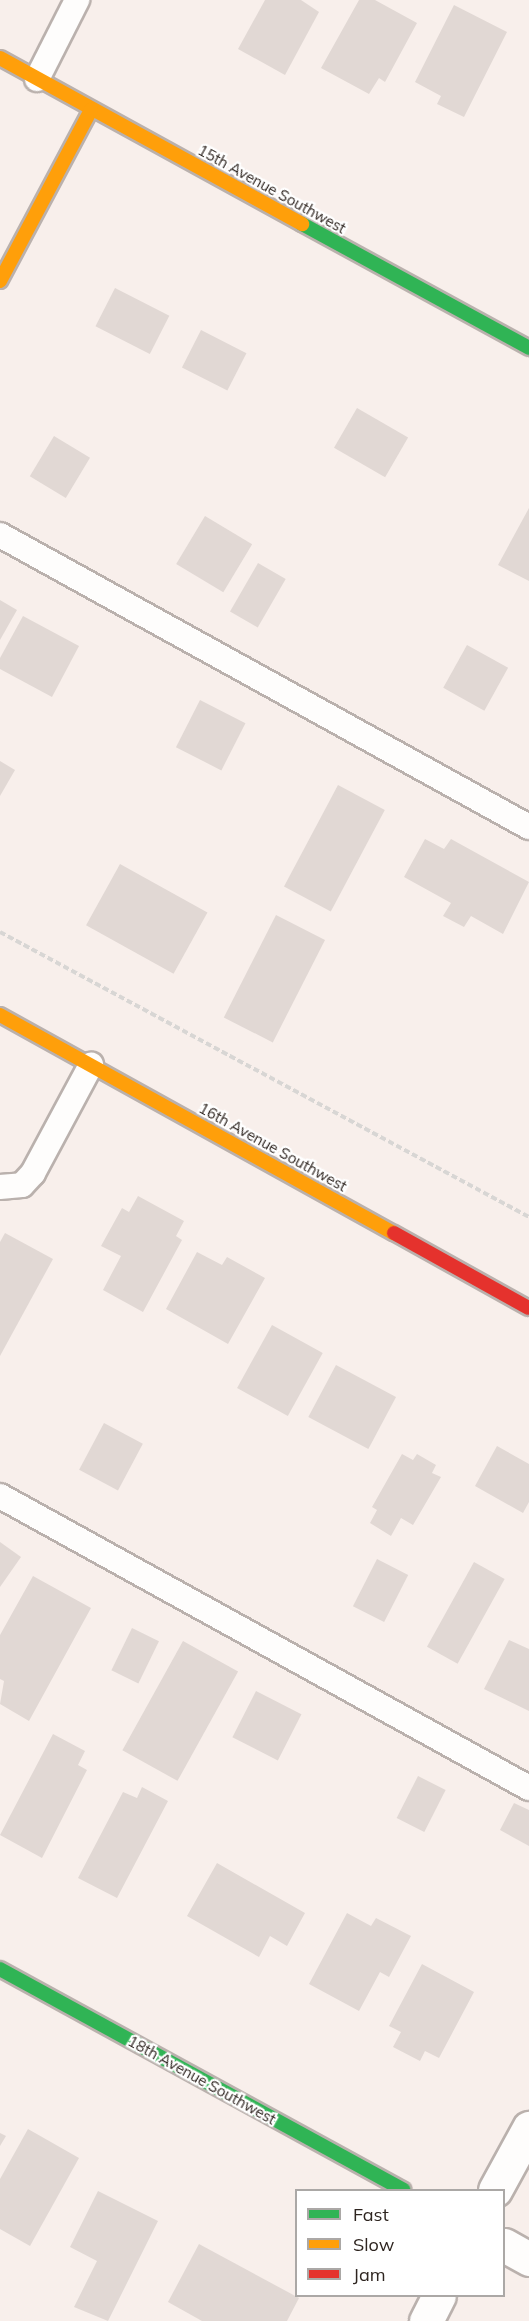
<!DOCTYPE html>
<style>
body{margin:0}
#map{position:relative;width:529px;height:2321px;overflow:hidden;background:#f8efeb;font-family:Mulish,sans-serif}
div>[style]{position:absolute}
.building>*{inset:0;background:#e1d8d4;transform-origin:0 0}
.path>*{height:4px;margin-top:-2px;transform-origin:0;background:repeating-linear-gradient(90deg,#d8d6d4 0 6px,transparent 0 9px)}
.roads{filter:drop-shadow(2px 0 #bab1ad) drop-shadow(-2px 0 #bab1ad) drop-shadow(0 2px #bab1ad) drop-shadow(0 -2px #bab1ad)}
.lane>*{height:24px;margin:-12px;padding:0 12px;transform-origin:12px;border-radius:12px;background:#fefdfc}
.street>*{height:33px;margin:-16.5px;padding:0 16.5px;transform-origin:16.5px;border-radius:16.5px;background:#fefdfc}
.fast>*{height:14px;margin:-7px;padding:0 7px;transform-origin:7px;border-radius:7px;background:#30b455}
.slow>*{height:14px;margin:-7px;padding:0 7px;transform-origin:7px;border-radius:7px;background:#ff9f0a}
.jam>*{height:14px;margin:-7px;padding:0 7px;transform-origin:7px;border-radius:7px;background:#e5322d}
span{translate:-50% -50%;white-space:nowrap;text-align:center;line-height:1.15;-webkit-text-stroke:4.5px #fff;paint-order:stroke}
.street-label{font-size:15px;color:#2e2520}
.legend{position:absolute;left:295px;top:2189px;width:210px;height:108px;box-sizing:border-box;background:#fff;border:2px solid #aba8a6;margin:0;padding:8px 10px;list-style:none;font-size:18px;color:#2e2520}
.legend li{display:flex;align-items:center;gap:12px;height:30px}
.legend b{width:30px;border:2px solid #aba8a6}
</style>
<div id="map">
<div class="building">
<i style="clip-path:polygon(265px 0,301px 0,319px 12px,285px 75px,238px 49px)"></i>
<i style="clip-path:polygon(359px 0,375px 0,417px 23px,385px 82px,379px 78px,369px 94px,321px 68px)"></i>
<i style="clip-path:polygon(454px 5px,507px 32px,464px 117px,437px 104px,441px 96px,415px 82px)"></i>
<i style="left:115px;top:288px;width:61px;height:43px;rotate:27deg"></i>
<i style="left:201px;top:330px;width:51px;height:42px;rotate:27deg"></i>
<i style="left:357px;top:408px;width:59px;height:46px;rotate:30deg"></i>
<i style="left:54px;top:436px;width:42px;height:47px;rotate:31deg"></i>
<i style="clip-path:polygon(529px 508px,529px 581px,498px 565px)"></i>
<i style="left:205px;top:516px;width:55px;height:56px;rotate:31deg"></i>
<i style="left:258px;top:563px;width:32px;height:56px;rotate:30deg"></i>
<i style="clip-path:polygon(0 600px,17px 610px,0 640px)"></i>
<i style="clip-path:polygon(23px 616px,79px 646px,52px 697px,0 669px,0 658px)"></i>
<i style="left:467px;top:645px;width:47px;height:49px;rotate:29deg"></i>
<i style="left:200px;top:700px;width:51px;height:53px;rotate:27deg"></i>
<i style="clip-path:polygon(0 761px,15px 770px,0 796px)"></i>
<i style="left:338px;top:785px;width:53px;height:115px;rotate:28deg"></i>
<i style="clip-path:polygon(425px 839px,444px 849px,451px 839px,529px 882px,503px 934px,471px 916px,464px 927px,443px 916px,451px 903px,404px 877px)"></i>
<i style="left:120px;top:864px;width:100px;height:70px;rotate:29deg"></i>
<i style="left:276px;top:915px;width:55px;height:115px;rotate:27deg"></i>
<i style="clip-path:polygon(138px 1196px,184px 1221px,176px 1236px,182px 1240px,143px 1312px,103px 1290px,121px 1256px,101px 1246px,122px 1208px,129px 1212px)"></i>
<i style="clip-path:polygon(5px 1233px,53px 1259px,0 1356px,0 1242px)"></i>
<i style="clip-path:polygon(197px 1252px,222px 1265px,227px 1257px,265px 1278px,228px 1344px,166px 1309px)"></i>
<i style="left:272px;top:1325px;width:58px;height:72px;rotate:29deg"></i>
<i style="left:336px;top:1365px;width:68px;height:59px;rotate:28deg"></i>
<i style="left:104px;top:1423px;width:44px;height:53px;rotate:28deg"></i>
<i style="clip-path:polygon(497px 1446px,529px 1464px,529px 1502px,523px 1513px,475px 1486px)"></i>
<i style="clip-path:polygon(402px 1454px,413px 1460px,417px 1454px,436px 1465px,432px 1473px,441px 1477px,413px 1525px,401px 1518px,391px 1536px,370px 1523px,377px 1510px,372px 1507px)"></i>
<i style="clip-path:polygon(0 1542px,21px 1557px,0 1587px)"></i>
<i style="left:377px;top:1559px;width:35px;height:53px;rotate:27deg"></i>
<i style="left:474px;top:1562px;width:35px;height:97px;rotate:29deg"></i>
<i style="clip-path:polygon(33px 1576px,91px 1608px,29px 1721px,0 1704px,4px 1681px,0 1679px,0 1635px)"></i>
<i style="left:132px;top:1628px;width:30px;height:47px;rotate:26deg"></i>
<i style="clip-path:polygon(509px 1640px,529px 1649px,529px 1711px,484px 1689px)"></i>
<i style="left:183px;top:1641px;width:63px;height:125px;rotate:29deg"></i>
<i style="left:256px;top:1691px;width:51px;height:52px;rotate:27deg"></i>
<i style="clip-path:polygon(53px 1734px,85px 1751px,78px 1765px,87px 1770px,42px 1858px,0 1835px)"></i>
<i style="left:418px;top:1776px;width:31px;height:47px;rotate:27deg"></i>
<i style="clip-path:polygon(142px 1787px,168px 1801px,117px 1898px,78px 1878px,123px 1792px,137px 1798px)"></i>
<i style="clip-path:polygon(514px 1803px,529px 1810px,529px 1846px,500px 1830px)"></i>
<i style="clip-path:polygon(217px 1863px,305px 1913px,287px 1946px,270px 1936px,259px 1957px,187px 1916px)"></i>
<i style="clip-path:polygon(347px 1913px,371px 1926px,376px 1918px,411px 1936px,389px 1977px,380px 1972px,359px 2011px,309px 1984px)"></i>
<i style="clip-path:polygon(422px 1964px,474px 1992px,439px 2058px,425px 2051px,420px 2061px,393px 2047px,401px 2032px,389px 2026px)"></i>
<i style="clip-path:polygon(28px 2129px,79px 2158px,30px 2246px,0 2229px,0 2179px)"></i>
<i style="clip-path:polygon(0 2133px,6px 2136px,0 2146px)"></i>
<i style="clip-path:polygon(98px 2191px,158px 2221px,108px 2321px,74px 2307px,97px 2261px,70px 2247px)"></i>
<i style="clip-path:polygon(199px 2244px,299px 2298px,287px 2321px,202px 2321px,168px 2302px)"></i>
</div>
<div class="path">
<i style="left:0;top:932px;width:601px;rotate:28.31deg"></i>
</div>
<div class="roads">
<div class="lane">
<i style="left:37px;top:79px;width:89px;rotate:-63.1deg"></i>
<i style="left:0;top:535px;width:604px;rotate:28.9deg"></i>
<i style="left:0;top:1187px;width:22px;rotate:-5deg"></i>
<i style="left:22px;top:1185px;width:16px;rotate:-47deg"></i>
<i style="left:33px;top:1173px;width:123px;rotate:-61.8deg"></i>
<i style="left:0;top:1496px;width:604px;rotate:28.9deg"></i>
</div>
<div class="street">
<i style="left:495px;top:2190px;width:71px;rotate:-61.3deg"></i>
<i style="left:504px;top:2245px;width:29px;rotate:29deg"></i>
<i style="left:426px;top:2321px;width:28px;rotate:-63deg"></i>
</div>
<div class="fast">
<i style="left:302px;top:224px;width:259px;rotate:28.6deg"></i>
<i style="left:0;top:1969px;width:460px;rotate:28.7deg"></i>
</div>
<div class="slow">
<i style="left:0;top:58px;width:345px;rotate:28.8deg"></i>
<i style="left:0;top:281px;width:194px;rotate:-62deg"></i>
<i style="left:0;top:1015px;width:450px;rotate:29deg"></i>
</div>
<div class="jam">
<i style="left:394px;top:1233px;width:154px;rotate:29.1deg"></i>
</div>
</div>
<div class="street-label">
<span style="left:272px;top:189px;rotate:29deg">15th Avenue Southwest</span>
<span style="left:273px;top:1147px;rotate:29deg">16th Avenue Southwest</span>
<span style="left:202px;top:2080px;rotate:29deg">18th Avenue Southwest</span>
</div>
<ul class="legend">
<li><b style="height:8px;background:#30b455"></b>Fast</li>
<li><b style="height:8px;background:#ff9f0a"></b>Slow</li>
<li><b style="height:8px;background:#e5322d"></b>Jam</li>
</ul>
</div>
